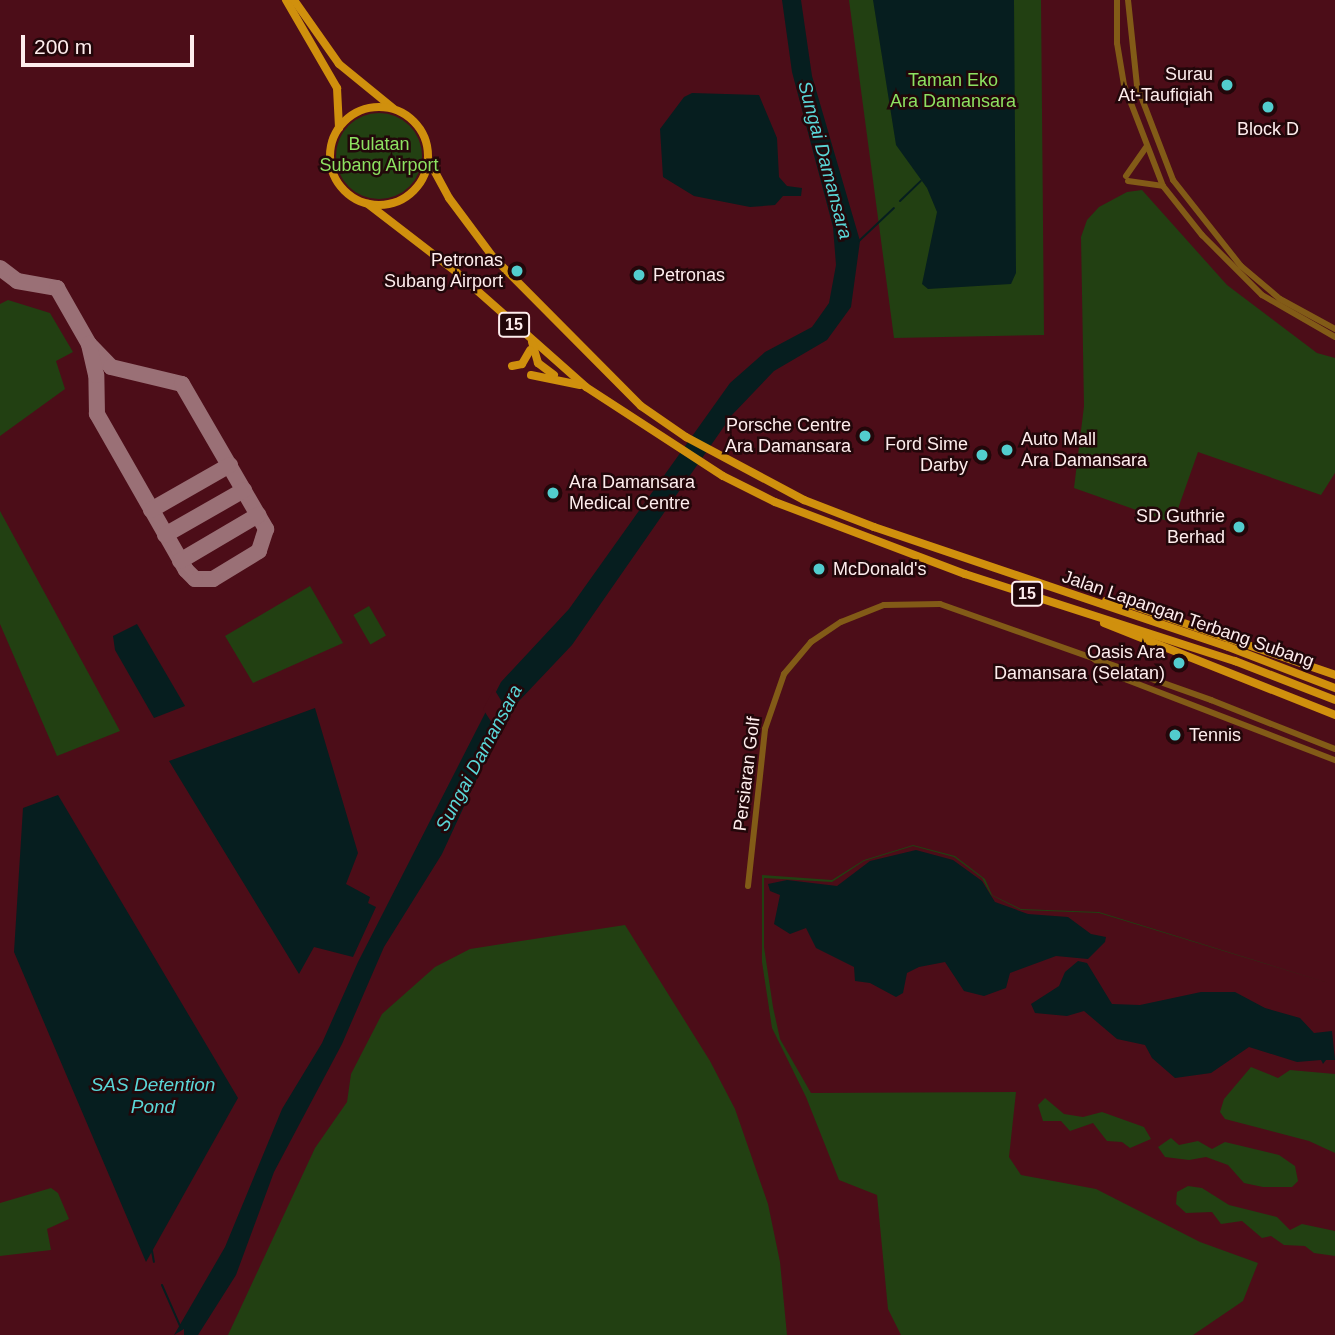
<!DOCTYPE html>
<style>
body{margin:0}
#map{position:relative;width:1335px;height:1335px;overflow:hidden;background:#4c0d18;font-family:Arial,sans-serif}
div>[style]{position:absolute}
.green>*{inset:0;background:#224012;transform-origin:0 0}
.round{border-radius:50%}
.water>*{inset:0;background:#061e1f}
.pier>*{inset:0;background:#4c0d18}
.stream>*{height:2px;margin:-1px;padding:0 1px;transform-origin:1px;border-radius:1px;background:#061e1f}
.taxiway>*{height:16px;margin:-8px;padding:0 8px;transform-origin:8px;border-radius:8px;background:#9a7076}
.tertiary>*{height:6px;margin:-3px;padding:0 3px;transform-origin:3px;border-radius:3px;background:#825b17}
.primary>*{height:8px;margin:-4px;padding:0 4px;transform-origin:4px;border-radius:4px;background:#d0900d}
.primary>.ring{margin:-4px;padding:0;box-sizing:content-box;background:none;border:8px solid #d0900d;border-radius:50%}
.dots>*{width:19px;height:19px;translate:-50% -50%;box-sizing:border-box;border:4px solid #22070a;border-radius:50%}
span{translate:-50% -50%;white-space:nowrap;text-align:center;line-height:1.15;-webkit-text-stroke:5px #22070a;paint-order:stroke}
.shield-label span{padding:2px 5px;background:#22070a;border:2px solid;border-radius:5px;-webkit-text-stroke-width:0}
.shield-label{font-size:16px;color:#feeded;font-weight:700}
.poi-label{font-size:18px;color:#feeded}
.right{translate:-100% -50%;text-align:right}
.left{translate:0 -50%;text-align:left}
.park-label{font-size:18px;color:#8de161}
.street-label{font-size:18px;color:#feeded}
.water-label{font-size:19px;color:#5ad6d7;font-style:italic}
.scale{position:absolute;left:21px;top:35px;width:173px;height:32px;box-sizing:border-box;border:4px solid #feeded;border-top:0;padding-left:9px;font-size:21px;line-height:24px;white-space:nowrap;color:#feeded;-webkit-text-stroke:5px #22070a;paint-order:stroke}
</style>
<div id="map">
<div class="green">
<i style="clip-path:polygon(849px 0,1041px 0,1044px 335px,894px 338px)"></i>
<i class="round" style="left:336px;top:113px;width:86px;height:86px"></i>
<i style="clip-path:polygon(1142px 190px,1227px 285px,1317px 353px,1335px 358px,1335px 473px,1321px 495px,1198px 452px,1173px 523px,1074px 488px,1084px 406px,1081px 237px,1087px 220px,1099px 207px,1127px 192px)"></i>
<i style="clip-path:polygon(8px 300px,50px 313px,73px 352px,56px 361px,65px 389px,0 436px,0 304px)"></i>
<i style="clip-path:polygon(0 511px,120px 731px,57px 756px,0 624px)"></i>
<i style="clip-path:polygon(310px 586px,343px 643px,253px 683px,225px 636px)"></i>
<i style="left:369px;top:606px;width:34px;height:18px;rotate:60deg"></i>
<i style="clip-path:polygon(913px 845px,955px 856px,985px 879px,992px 895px,1021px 909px,1099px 912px,1335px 985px,1099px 913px,1021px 910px,991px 895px,982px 878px,954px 857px,913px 846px,864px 861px,832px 882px,764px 878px,764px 947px,773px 1007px,780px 1039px,811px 1093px,1016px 1092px,1009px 1157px,1021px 1175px,1096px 1189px,1200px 1242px,1258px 1263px,1243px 1301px,1193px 1335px,901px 1335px,888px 1309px,877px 1195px,839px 1180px,806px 1097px,772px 1028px,762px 962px,762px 875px,832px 880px,864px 860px)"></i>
<i style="clip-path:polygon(625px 925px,710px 1061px,735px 1109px,768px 1204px,780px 1262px,787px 1335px,228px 1335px,315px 1148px,347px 1102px,351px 1074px,382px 1014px,435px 967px,470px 949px)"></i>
<i style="clip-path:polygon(1251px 1067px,1278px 1078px,1290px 1070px,1335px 1074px,1335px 1153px,1309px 1141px,1225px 1119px,1220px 1112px,1224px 1099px)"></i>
<i style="clip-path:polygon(1045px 1098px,1064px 1114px,1083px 1117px,1102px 1112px,1144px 1127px,1151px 1139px,1130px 1148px,1122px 1142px,1107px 1141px,1093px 1123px,1070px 1131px,1061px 1121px,1043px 1121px,1038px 1105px)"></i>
<i style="clip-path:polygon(1171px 1138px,1179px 1145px,1198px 1141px,1212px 1149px,1225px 1142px,1279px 1155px,1295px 1166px,1298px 1181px,1292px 1187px,1263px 1187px,1244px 1183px,1228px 1165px,1206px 1157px,1189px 1160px,1165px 1157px,1158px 1147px)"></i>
<i style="clip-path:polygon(1188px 1186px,1202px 1188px,1229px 1205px,1277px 1217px,1290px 1230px,1302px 1224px,1335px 1231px,1335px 1256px,1314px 1253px,1305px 1246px,1284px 1245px,1271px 1236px,1262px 1238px,1242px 1221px,1221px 1224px,1212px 1212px,1186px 1213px,1176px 1204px,1177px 1192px)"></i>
<i style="clip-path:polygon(51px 1188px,58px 1193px,69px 1219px,47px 1229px,51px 1250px,0 1256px,0 1203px)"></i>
</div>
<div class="water">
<i style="clip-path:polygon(782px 0,801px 0,812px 76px,860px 241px,851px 307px,827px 340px,774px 371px,732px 415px,572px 645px,518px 702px,491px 748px,442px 854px,384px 947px,342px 1044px,274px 1172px,236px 1275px,198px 1335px,184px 1335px,184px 1329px,174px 1335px,225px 1247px,282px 1109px,322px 1043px,358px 962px,501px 682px,569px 609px,730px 383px,765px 352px,812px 327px,829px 303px,836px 265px,833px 227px,792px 72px)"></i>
<i style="clip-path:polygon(873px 0,1014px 0,1016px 273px,1011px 284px,928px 289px,922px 284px,937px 212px,927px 188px,896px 145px)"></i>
<i style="clip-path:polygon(692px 93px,759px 95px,777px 138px,779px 177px,787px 186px,802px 188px,801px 196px,783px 196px,775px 205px,750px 207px,694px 196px,663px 177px,660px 129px,684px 97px)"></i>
<i style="clip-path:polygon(137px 624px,185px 706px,154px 718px,115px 650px,113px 636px)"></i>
<i style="clip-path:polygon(315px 708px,358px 853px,346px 884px,370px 897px,368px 903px,376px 907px,353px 957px,314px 947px,299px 974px,169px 761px)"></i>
<i style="clip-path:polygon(58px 795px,238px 1098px,146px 1262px,14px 952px,23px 808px)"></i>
<i style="clip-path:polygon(916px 850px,953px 860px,982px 881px,995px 902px,1028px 914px,1068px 917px,1091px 934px,1106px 937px,1105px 942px,1088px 959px,1056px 956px,1010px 973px,1006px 988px,984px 996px,964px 991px,945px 962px,919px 967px,907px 973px,903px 993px,896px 997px,870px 983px,855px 981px,854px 967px,816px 948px,806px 928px,790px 934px,774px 924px,780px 895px,770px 891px,768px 884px,787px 880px,837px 886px,870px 861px)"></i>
<i style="clip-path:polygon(1078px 961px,1087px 963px,1112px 1004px,1140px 1005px,1201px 992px,1235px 992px,1265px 1008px,1300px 1018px,1314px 1033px,1332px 1031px,1335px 1060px,1326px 1060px,1323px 1064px,1321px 1060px,1297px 1062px,1249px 1047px,1211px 1073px,1175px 1078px,1152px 1058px,1145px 1045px,1117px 1039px,1084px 1011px,1067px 1016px,1035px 1013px,1031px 1004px,1059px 986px,1065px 972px)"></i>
</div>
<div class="pier">
<i style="clip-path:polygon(494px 689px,512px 718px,501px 737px,483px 709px)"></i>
</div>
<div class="stream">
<i style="left:900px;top:201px;width:29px;rotate:-44deg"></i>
<i style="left:859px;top:241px;width:48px;rotate:-43.3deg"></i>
<i style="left:152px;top:1251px;width:11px;rotate:80deg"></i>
<i style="left:162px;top:1285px;width:45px;rotate:66.3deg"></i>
</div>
<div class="taxiway">
<i style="left:0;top:268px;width:21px;rotate:37deg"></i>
<i style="left:17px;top:281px;width:41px;rotate:9.9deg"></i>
<i style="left:57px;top:288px;width:64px;rotate:60.3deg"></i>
<i style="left:89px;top:344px;width:32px;rotate:46deg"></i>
<i style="left:111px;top:367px;width:73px;rotate:13.5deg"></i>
<i style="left:182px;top:384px;width:168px;rotate:59.9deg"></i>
<i style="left:266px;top:529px;width:23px;rotate:108deg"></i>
<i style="left:259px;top:551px;width:54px;rotate:148.7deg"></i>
<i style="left:213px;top:579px;width:18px;rotate:180deg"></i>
<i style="left:195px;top:579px;width:13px;rotate:-135deg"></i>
<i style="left:186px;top:570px;width:180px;rotate:-119.7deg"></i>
<i style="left:97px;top:414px;width:39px;rotate:-91deg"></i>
<i style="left:96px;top:375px;width:32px;rotate:-103deg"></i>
<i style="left:151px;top:510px;width:91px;rotate:-29.7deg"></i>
<i style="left:165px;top:535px;width:91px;rotate:-29.7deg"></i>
<i style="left:180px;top:561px;width:91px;rotate:-30.5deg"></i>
</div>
<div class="tertiary">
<i style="left:1117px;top:0;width:43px;rotate:90deg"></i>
<i style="left:1117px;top:43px;width:43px;rotate:80.5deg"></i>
<i style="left:1124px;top:85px;width:108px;rotate:68.9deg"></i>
<i style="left:1163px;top:186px;width:63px;rotate:51.5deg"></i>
<i style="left:1202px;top:235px;width:85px;rotate:45deg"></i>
<i style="left:1262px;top:295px;width:84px;rotate:29.9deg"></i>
<i style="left:1128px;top:0;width:86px;rotate:84deg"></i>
<i style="left:1137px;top:86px;width:101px;rotate:69deg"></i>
<i style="left:1173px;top:180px;width:110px;rotate:51.7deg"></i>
<i style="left:1241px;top:266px;width:51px;rotate:40.2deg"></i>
<i style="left:1280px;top:299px;width:63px;rotate:28.6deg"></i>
<i style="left:1126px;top:176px;width:35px;rotate:-55deg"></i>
<i style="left:1128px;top:181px;width:35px;rotate:8deg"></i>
<i style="left:1094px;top:659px;width:29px;rotate:36deg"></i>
<i style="left:1117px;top:676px;width:234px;rotate:21.1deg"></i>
<i style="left:748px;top:886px;width:158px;rotate:-83.8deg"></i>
<i style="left:765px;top:729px;width:58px;rotate:-70.9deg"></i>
<i style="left:784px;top:674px;width:42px;rotate:-49.8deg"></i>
<i style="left:811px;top:642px;width:36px;rotate:-34deg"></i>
<i style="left:841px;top:622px;width:46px;rotate:-21.6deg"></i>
<i style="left:884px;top:605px;width:56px;rotate:-1deg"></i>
<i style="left:940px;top:604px;width:288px;rotate:19.5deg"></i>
<i style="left:1211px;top:700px;width:133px;rotate:21.6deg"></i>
</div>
<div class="primary">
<i style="left:286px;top:0;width:102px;rotate:59.9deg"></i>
<i style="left:337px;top:88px;width:40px;rotate:87.1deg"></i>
<i style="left:294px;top:0;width:78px;rotate:54.9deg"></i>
<i style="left:339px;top:64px;width:70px;rotate:39.2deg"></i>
<i class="ring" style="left:330px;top:107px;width:90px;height:90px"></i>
<i style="left:429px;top:161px;width:42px;rotate:61.6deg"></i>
<i style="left:449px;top:198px;width:74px;rotate:53.3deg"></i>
<i style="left:493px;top:257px;width:210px;rotate:45.2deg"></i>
<i style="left:641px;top:406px;width:55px;rotate:34.6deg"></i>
<i style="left:686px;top:437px;width:134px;rotate:28.1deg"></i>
<i style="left:804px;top:500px;width:75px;rotate:21.1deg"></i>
<i style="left:874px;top:527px;width:372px;rotate:18.7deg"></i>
<i style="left:1226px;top:646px;width:117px;rotate:21.1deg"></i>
<i style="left:368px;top:204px;width:110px;rotate:37.6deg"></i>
<i style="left:455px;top:271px;width:175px;rotate:41.5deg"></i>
<i style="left:586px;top:387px;width:163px;rotate:33deg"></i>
<i style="left:723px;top:476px;width:58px;rotate:26.6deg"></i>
<i style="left:775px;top:502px;width:203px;rotate:20.8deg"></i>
<i style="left:965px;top:574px;width:284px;rotate:17.9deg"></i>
<i style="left:1235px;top:661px;width:107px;rotate:21.3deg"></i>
<i style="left:532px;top:342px;width:22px;rotate:74deg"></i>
<i style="left:538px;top:363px;width:20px;rotate:37deg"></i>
<i style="left:512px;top:366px;width:10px;rotate:-11deg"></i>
<i style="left:522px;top:364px;width:16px;rotate:-60deg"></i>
<i style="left:531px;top:375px;width:50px;rotate:11.5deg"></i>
<i style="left:1106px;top:601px;width:25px;rotate:9deg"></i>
<i style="left:1131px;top:605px;width:216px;rotate:18.9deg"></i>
<i style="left:1104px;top:623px;width:249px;rotate:21.7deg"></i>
</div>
<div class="dots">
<i style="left:1227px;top:85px;background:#52cdce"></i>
<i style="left:1268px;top:107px;background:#52cdce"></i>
<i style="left:517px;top:271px;background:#52cdce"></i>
<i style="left:639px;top:275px;background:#52cdce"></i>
<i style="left:865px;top:436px;background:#52cdce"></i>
<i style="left:1007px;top:450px;background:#52cdce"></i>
<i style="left:982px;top:455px;background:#52cdce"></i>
<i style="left:553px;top:493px;background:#52cdce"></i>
<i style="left:1239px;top:527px;background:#52cdce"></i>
<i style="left:819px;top:569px;background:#52cdce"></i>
<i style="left:1179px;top:663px;background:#52cdce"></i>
<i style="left:1175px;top:735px;background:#52cdce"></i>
</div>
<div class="shield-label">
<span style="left:514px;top:325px">15</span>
<span style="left:1027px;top:594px">15</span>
</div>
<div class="poi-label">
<span class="right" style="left:1213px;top:85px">Surau<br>At-Taufiqiah</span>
<span style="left:1268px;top:129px">Block D</span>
<span class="right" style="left:503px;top:271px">Petronas<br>Subang Airport</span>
<span class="left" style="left:653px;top:275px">Petronas</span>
<span class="right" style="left:851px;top:436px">Porsche Centre<br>Ara Damansara</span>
<span class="left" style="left:1021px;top:450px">Auto Mall<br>Ara Damansara</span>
<span class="right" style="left:968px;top:455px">Ford Sime<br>Darby</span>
<span class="left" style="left:569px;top:493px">Ara Damansara<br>Medical Centre</span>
<span class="right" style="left:1225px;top:527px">SD Guthrie<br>Berhad</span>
<span class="left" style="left:833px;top:569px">McDonald's</span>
<span class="right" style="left:1165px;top:663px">Oasis Ara<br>Damansara (Selatan)</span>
<span class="left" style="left:1189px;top:735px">Tennis</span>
</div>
<div class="park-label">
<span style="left:953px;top:91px">Taman Eko<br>Ara Damansara</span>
<span style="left:379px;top:155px">Bulatan<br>Subang Airport</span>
</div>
<div class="street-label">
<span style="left:1188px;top:619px;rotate:19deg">Jalan Lapangan Terbang Subang</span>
<span style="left:747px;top:774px;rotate:-83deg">Persiaran Golf</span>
</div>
<div class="water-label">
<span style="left:825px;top:160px;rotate:75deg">Sungai Damansara</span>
<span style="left:479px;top:758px;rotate:-62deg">Sungai Damansara</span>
<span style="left:153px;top:1096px">SAS Detention<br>Pond</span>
</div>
<div class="scale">200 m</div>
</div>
